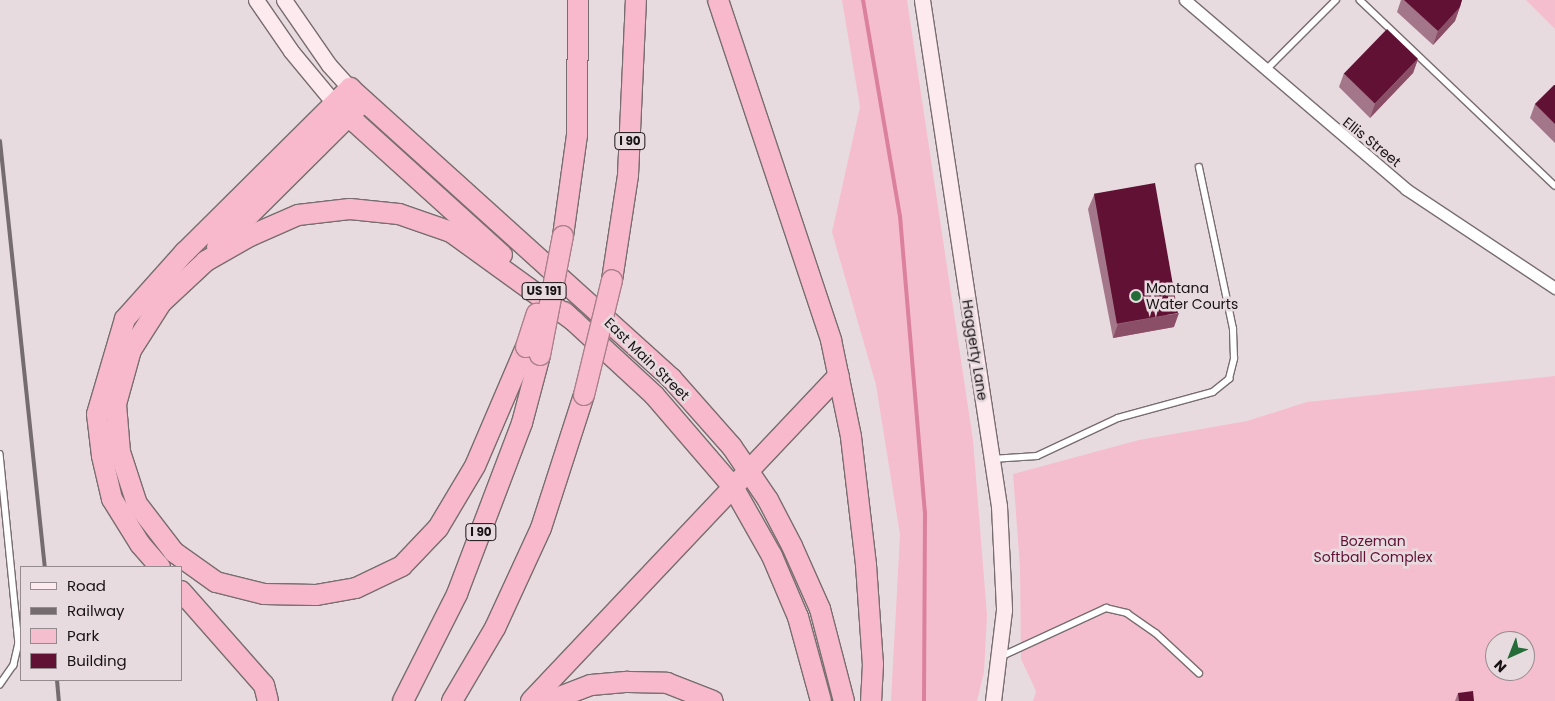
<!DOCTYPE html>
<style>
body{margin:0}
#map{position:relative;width:1555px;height:701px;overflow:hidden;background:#e8dbdf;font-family:Poppins,sans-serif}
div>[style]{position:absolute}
.green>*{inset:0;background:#f5bece}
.stream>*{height:4px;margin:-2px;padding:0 2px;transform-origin:2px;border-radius:2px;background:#db819e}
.roads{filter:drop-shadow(1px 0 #786d70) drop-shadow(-1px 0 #786d70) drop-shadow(0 1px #786d70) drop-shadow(0 -1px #786d70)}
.lane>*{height:5.5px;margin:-2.75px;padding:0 2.75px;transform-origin:2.75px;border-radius:2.75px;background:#fff}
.street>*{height:11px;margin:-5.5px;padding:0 5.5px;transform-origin:5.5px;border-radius:5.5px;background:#fff}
.secondary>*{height:15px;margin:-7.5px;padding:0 7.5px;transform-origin:7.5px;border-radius:7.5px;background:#fdeaef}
.highway>*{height:20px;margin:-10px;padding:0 10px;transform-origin:10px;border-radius:10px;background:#f7b9cb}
.rail>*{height:4px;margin:-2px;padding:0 2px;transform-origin:2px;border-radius:2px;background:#746c6e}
.bridges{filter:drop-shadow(1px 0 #a97f8b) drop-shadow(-1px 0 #a97f8b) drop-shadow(0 1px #a97f8b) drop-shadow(0 -1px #a97f8b)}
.highway-bridge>*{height:20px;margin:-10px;padding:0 10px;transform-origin:10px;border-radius:10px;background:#f7b9cb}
.wall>*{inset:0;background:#a4768a}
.shaded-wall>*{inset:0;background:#8a4e67}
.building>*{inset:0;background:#611134;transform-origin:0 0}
.dots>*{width:14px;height:14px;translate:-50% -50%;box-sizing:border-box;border:2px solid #e8dbdf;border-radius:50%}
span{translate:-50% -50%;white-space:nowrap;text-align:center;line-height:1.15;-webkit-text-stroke:5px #e8dbdf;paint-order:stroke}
.shield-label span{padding:1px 4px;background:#e8dbdf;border:1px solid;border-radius:4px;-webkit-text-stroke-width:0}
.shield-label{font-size:12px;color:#181315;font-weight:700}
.street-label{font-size:14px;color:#181315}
.poi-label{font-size:14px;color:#181315}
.left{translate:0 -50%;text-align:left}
.park-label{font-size:14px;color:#621135}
.legend{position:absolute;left:20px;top:566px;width:162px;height:115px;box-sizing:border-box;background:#e8dbdf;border:1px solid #958b8e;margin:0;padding:6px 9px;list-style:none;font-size:15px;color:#181315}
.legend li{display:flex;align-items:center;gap:10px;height:25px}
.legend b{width:25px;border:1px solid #958b8e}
.north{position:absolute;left:1485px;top:631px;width:50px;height:50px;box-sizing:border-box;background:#e8dbdf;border:1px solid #958b8e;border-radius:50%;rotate:224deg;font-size:14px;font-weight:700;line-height:20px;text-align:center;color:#181315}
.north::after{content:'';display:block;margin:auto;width:18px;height:22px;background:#256c39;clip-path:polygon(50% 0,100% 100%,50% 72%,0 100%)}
</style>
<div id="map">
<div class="green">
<i style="clip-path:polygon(842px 0,907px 0,973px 440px,987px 615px,984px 672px,977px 701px,891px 701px,900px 535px,876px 385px,832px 232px,860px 107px)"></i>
<i style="clip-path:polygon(1526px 0,1555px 0,1555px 29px)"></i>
<i style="clip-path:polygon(evenodd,1555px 376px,1555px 701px,1033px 701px,1036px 691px,1021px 659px,1020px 567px,1013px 474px,1139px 440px,1247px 421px,1307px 402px,1555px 376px,1495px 641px,1525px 641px,1525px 671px,1495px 671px,1495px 641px)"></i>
</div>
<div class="stream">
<i style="left:863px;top:0;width:219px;rotate:80.3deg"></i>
<i style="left:900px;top:216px;width:297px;rotate:85.2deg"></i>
<i style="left:925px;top:512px;width:189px;rotate:90.3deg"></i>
</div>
<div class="roads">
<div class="lane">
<i style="left:1360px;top:0;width:269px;rotate:43.6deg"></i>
<i style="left:1265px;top:71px;width:100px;rotate:-45deg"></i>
<i style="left:0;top:454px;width:190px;rotate:84.3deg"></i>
<i style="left:19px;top:643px;width:23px;rotate:103deg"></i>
<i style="left:14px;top:665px;width:24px;rotate:125deg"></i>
<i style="left:992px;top:459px;width:45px;rotate:-3.8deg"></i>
<i style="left:1037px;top:456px;width:89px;rotate:-25.1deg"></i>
<i style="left:1118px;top:418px;width:98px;rotate:-15.3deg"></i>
<i style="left:1213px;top:392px;width:21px;rotate:-39deg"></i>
<i style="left:1229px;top:379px;width:21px;rotate:-76deg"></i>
<i style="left:1234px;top:359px;width:30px;rotate:-92deg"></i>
<i style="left:1233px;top:329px;width:165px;rotate:-101.9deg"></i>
<i style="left:1000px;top:657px;width:117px;rotate:-24.8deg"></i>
<i style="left:1106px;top:608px;width:22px;rotate:13deg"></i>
<i style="left:1127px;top:613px;width:35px;rotate:35deg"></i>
<i style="left:1156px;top:633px;width:59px;rotate:42.9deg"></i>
</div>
<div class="street">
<i style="left:1185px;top:0;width:291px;rotate:40.5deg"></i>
<i style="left:1406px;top:189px;width:179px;rotate:33.6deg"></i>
</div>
<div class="secondary">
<i style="left:256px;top:0;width:62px;rotate:55.5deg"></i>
<i style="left:291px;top:51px;width:69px;rotate:50.3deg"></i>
<i style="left:284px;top:0;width:79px;rotate:55.3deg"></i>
<i style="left:329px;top:65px;width:31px;rotate:48deg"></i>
<i style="left:922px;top:0;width:512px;rotate:81.35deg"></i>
<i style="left:999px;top:506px;width:104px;rotate:87.2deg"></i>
<i style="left:1004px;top:610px;width:92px;rotate:96.9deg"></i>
</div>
<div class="highway">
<i style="left:718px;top:0;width:358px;rotate:71.6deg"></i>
<i style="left:831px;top:340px;width:99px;rotate:78.3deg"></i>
<i style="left:851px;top:437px;width:129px;rotate:83.3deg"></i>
<i style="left:866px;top:565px;width:99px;rotate:86deg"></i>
<i style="left:873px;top:664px;width:37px;rotate:93deg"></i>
<i style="left:335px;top:104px;width:225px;rotate:42.1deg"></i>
<i style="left:563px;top:236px;width:102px;rotate:-82.1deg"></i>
<i style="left:577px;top:135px;width:135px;rotate:-89.6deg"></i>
<i style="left:217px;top:247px;width:199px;rotate:-44.8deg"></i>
<i style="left:612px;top:280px;width:106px;rotate:-81.3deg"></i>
<i style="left:628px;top:175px;width:175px;rotate:-87.4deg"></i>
<i style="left:564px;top:312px;width:122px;rotate:42.7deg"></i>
<i style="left:654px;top:395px;width:121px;rotate:49.3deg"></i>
<i style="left:733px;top:487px;width:79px;rotate:60.5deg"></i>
<i style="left:772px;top:556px;width:66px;rotate:66.9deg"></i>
<i style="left:798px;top:617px;width:87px;rotate:74.7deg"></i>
<i style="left:526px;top:347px;width:129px;rotate:113.2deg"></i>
<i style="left:475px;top:466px;width:72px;rotate:120.8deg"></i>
<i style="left:438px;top:528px;width:52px;rotate:133.5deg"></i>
<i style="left:402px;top:566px;width:51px;rotate:154.4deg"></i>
<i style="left:356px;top:588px;width:41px;rotate:170.1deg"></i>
<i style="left:316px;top:595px;width:52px;rotate:-178.9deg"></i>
<i style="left:264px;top:594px;width:49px;rotate:-166deg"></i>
<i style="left:216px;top:582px;width:52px;rotate:-144.5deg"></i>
<i style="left:174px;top:552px;width:61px;rotate:-127.6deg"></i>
<i style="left:137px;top:504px;width:55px;rotate:-108.1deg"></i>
<i style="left:120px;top:452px;width:48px;rotate:-94.8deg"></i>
<i style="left:116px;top:404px;width:56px;rotate:-74.5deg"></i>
<i style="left:131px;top:350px;width:56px;rotate:-57.4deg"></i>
<i style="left:161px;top:303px;width:62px;rotate:-43deg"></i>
<i style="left:206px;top:261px;width:51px;rotate:-29.6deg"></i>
<i style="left:250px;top:236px;width:52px;rotate:-23.6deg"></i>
<i style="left:298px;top:215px;width:52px;rotate:-6.6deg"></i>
<i style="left:350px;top:209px;width:49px;rotate:5.8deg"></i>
<i style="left:399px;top:214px;width:55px;rotate:19.1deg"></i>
<i style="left:451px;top:232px;width:152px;rotate:35.9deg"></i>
<i style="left:160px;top:567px;width:30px;rotate:-131deg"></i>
<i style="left:140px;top:544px;width:53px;rotate:-121.9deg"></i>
<i style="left:112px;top:499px;width:44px;rotate:-103.1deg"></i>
<i style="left:102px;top:456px;width:42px;rotate:-96.8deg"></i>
<i style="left:97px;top:414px;width:99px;rotate:-73.6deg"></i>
<i style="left:125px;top:319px;width:90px;rotate:-48.2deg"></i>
<i style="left:185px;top:252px;width:233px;rotate:-44.8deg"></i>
<i style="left:350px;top:88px;width:433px;rotate:42.1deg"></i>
<i style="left:671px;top:378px;width:92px;rotate:48.5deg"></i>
<i style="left:732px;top:447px;width:64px;rotate:55.8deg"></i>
<i style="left:768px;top:500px;width:52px;rotate:62.4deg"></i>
<i style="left:792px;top:546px;width:69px;rotate:66deg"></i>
<i style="left:820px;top:609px;width:95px;rotate:75.4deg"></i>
<i style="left:181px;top:591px;width:125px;rotate:48.6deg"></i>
<i style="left:264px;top:685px;width:16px;rotate:76deg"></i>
<i style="left:403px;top:701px;width:120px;rotate:-63.2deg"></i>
<i style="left:457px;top:594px;width:183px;rotate:-69.2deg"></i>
<i style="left:522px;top:423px;width:70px;rotate:-75.2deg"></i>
<i style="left:452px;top:701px;width:85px;rotate:-59.5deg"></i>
<i style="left:495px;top:628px;width:110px;rotate:-65.3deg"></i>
<i style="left:541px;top:528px;width:140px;rotate:-72.1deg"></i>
<i style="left:531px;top:701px;width:448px;rotate:-46.6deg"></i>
<i style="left:549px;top:701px;width:45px;rotate:-20.9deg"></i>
<i style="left:591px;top:685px;width:37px;rotate:-5deg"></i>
<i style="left:628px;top:682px;width:39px;rotate:1deg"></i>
<i style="left:667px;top:683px;width:49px;rotate:21.4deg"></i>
</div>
</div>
<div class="rail">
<i style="left:0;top:141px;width:428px;rotate:84deg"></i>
<i style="left:57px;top:680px;width:21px;rotate:85deg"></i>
</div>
<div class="bridges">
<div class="highway-bridge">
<i style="left:526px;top:347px;width:35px;rotate:-72deg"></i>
<i style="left:540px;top:355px;width:121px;rotate:-79.1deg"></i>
<i style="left:584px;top:395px;width:118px;rotate:-76.3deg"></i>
</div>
</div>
<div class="wall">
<i style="clip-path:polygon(1401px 0,1462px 0,1455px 21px,1433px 45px,1397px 12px)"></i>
<i style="clip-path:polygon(1418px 59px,1413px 73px,1370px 118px,1339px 87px,1344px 73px)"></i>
<i style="clip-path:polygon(1555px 85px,1555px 143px,1530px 118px,1535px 104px)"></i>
<i style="clip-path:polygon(1094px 195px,1174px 327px,1113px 338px,1088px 209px)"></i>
<i style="clip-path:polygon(1458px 693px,1474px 701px,1455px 701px)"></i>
</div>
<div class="shaded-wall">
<i style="clip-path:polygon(1460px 7px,1455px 21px,1433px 45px,1438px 31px)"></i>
<i style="clip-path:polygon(1418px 59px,1413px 73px,1370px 118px,1375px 104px)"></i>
<i style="clip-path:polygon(1179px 313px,1174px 327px,1113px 338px,1118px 324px)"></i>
</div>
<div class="building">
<i style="clip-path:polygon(1404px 0,1462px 0,1460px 7px,1438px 31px)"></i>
<i style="left:1387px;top:29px;width:43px;height:62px;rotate:44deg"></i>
<i style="clip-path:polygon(1554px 85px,1555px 85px,1555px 124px,1535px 104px)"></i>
<i style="left:1155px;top:183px;width:132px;height:62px;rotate:80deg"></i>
<i style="clip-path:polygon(1473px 691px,1474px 701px,1459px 701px,1458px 693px)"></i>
</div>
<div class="dots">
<i style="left:1136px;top:296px;background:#256c39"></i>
</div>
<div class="shield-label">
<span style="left:630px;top:141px">I 90</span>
<span style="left:544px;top:291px">US 191</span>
<span style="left:481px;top:532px">I 90</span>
</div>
<div class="street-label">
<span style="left:1372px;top:142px;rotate:39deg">Ellis Street</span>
<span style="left:975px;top:350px;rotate:81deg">Haggerty Lane</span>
<span style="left:647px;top:359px;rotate:44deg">East Main Street</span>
</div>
<div class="poi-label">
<span class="left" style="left:1146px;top:296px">Montana<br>Water Courts</span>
</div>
<div class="park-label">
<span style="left:1373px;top:549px">Bozeman<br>Softball Complex</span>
</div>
<ul class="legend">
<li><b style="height:6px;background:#fdeaef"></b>Road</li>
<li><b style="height:6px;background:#746c6e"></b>Railway</li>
<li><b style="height:14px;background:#f5bece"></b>Park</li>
<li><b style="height:14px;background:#611134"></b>Building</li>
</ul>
<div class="north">N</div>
</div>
